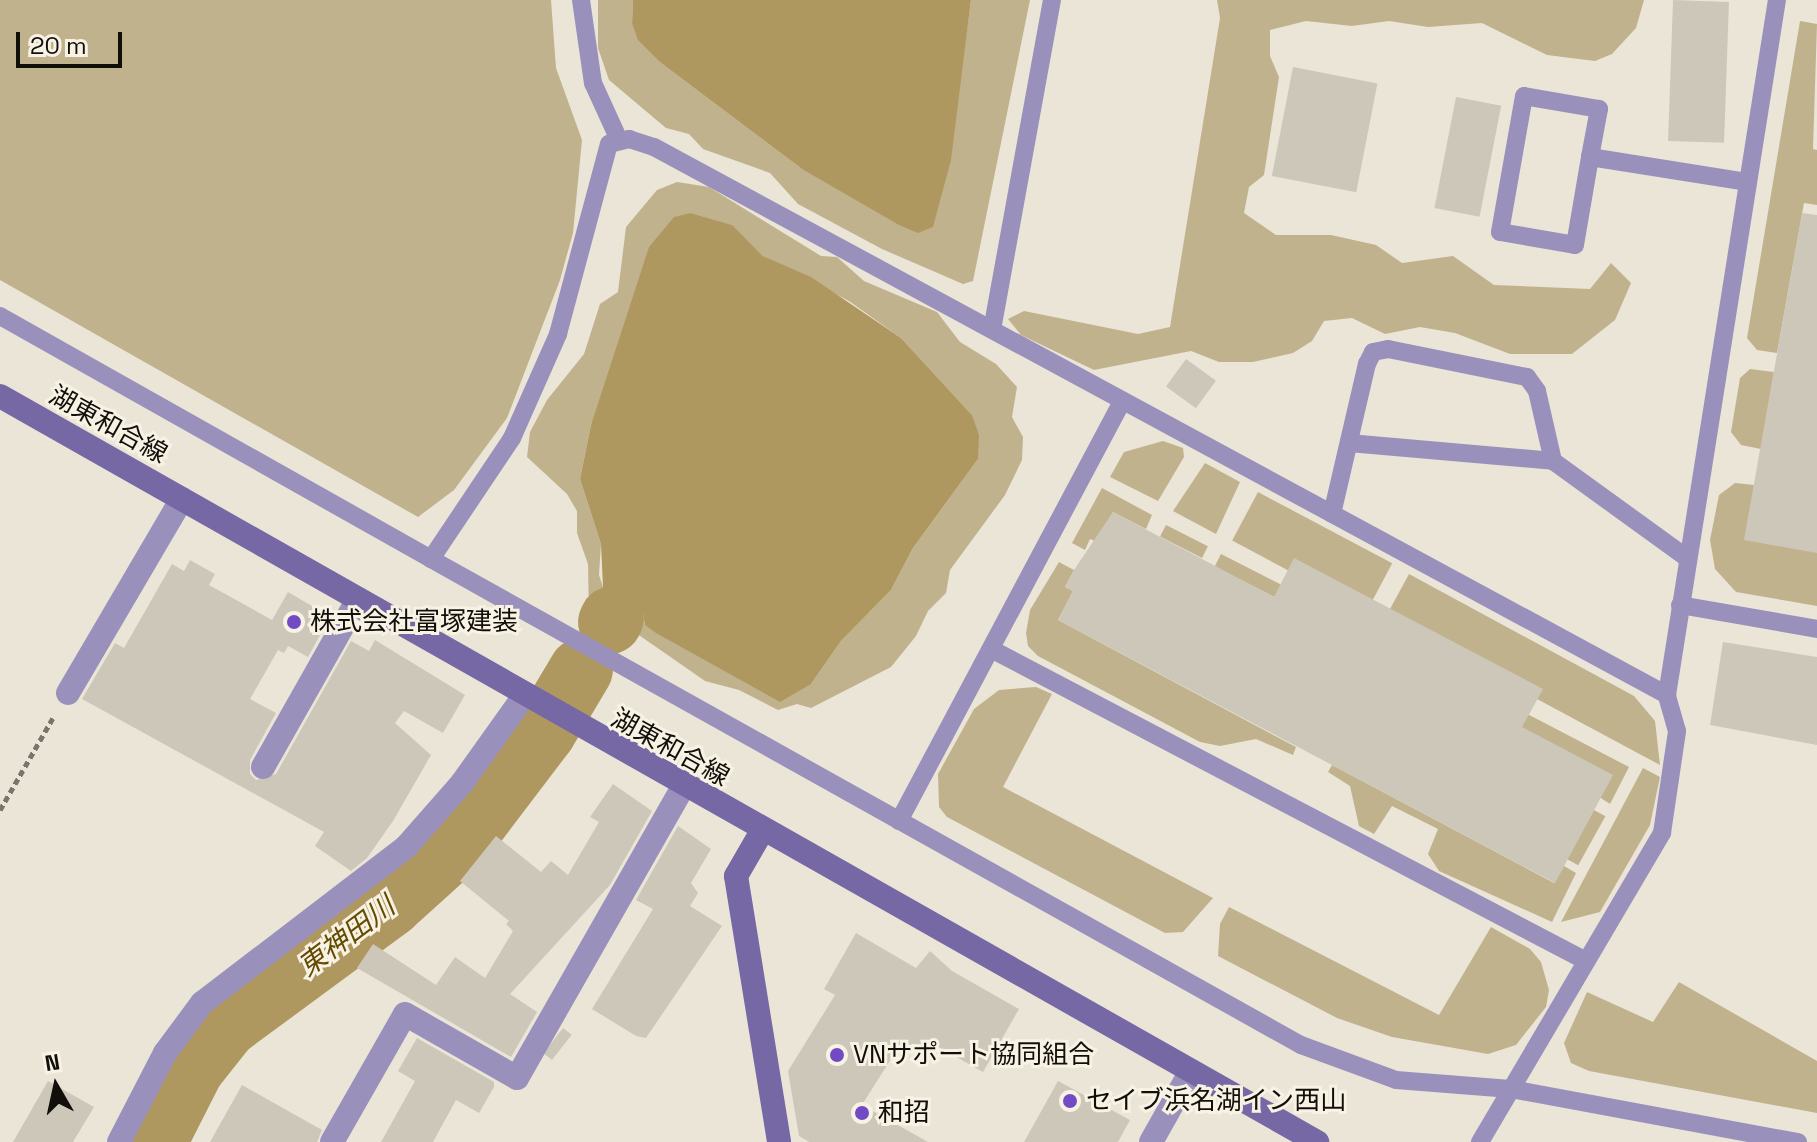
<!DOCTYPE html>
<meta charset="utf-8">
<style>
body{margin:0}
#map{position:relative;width:1817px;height:1142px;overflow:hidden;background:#ebe5d7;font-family:"Space Grotesk","Noto Sans JP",sans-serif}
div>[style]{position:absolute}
.green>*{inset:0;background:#c1b28e;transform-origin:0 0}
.water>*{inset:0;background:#af9860}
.river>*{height:64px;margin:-32px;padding:0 32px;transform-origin:32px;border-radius:32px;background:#af9860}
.building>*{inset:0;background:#cdc7ba;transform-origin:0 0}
.path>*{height:5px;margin-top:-2.5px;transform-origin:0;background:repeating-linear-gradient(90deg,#79756c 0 6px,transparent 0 10px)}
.lane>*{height:18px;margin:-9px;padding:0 9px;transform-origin:9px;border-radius:9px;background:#9991bb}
.street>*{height:24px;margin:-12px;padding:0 12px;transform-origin:12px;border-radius:12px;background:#9991bb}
.secondary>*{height:24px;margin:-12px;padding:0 12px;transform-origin:12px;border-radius:12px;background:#7667a5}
.dots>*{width:22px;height:22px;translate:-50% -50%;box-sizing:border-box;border:4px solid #f8f2e5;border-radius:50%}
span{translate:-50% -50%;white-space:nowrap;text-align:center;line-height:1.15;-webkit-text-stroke:6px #f8f2e5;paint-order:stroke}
.street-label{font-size:26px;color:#110f0a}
.poi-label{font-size:26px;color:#110f0a}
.left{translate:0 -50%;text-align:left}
.water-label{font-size:28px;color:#634b00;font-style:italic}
.north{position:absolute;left:16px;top:1046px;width:80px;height:80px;-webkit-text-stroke:6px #f8f2e5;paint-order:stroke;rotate:351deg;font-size:22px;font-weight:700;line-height:32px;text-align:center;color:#110f0a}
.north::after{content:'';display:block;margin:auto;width:28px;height:36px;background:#110f0a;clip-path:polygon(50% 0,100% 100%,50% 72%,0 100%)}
.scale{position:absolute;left:16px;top:32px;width:106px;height:36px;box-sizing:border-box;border:4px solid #110f0a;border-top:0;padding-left:10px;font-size:24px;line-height:28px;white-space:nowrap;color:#110f0a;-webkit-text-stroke:6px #f8f2e5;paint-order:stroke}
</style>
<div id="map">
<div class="green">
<i style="clip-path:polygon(0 0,551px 0,556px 68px,582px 140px,573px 233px,560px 280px,507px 418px,454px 490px,418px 517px,0 280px)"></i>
<i style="clip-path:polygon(598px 0,633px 0,632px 23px,661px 63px,802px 169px,963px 60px,971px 0,1030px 0,973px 281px,963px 284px,882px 249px,798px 204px,770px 173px,703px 149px,689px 134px,666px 128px,609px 80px,598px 48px)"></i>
<i style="clip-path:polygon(1217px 0,1644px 0,1636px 28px,1612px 54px,1595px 61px,1547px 55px,1482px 23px,1428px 27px,1389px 21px,1352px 26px,1306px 21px,1270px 30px,1270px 56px,1279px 77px,1264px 175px,1249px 187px,1244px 213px,1276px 235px,1331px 235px,1376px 245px,1402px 263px,1453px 256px,1494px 285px,1590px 289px,1611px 263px,1631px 283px,1615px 320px,1572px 354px,1510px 354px,1455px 333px,1420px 327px,1385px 334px,1352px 318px,1324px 321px,1312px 341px,1293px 353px,1253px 362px,1219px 362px,1191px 351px,1094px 370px,1021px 335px,1008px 319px,1024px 311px,1138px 334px,1170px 327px,1220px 18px)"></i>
<i style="clip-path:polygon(1800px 21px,1817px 24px,1813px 149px,1817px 150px,1817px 205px,1804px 203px,1777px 353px,1757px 350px,1747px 338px)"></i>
<i style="clip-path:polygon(evenodd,677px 182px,709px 187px,821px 256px,837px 257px,864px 281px,937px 312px,960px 342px,996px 364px,1017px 387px,1012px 417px,1023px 437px,1022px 460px,1005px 495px,950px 570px,946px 593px,928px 611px,916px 636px,891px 667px,811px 708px,797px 704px,778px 710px,739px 690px,705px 681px,633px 631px,589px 616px,588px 564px,577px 533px,577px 511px,567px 494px,527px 457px,530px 432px,547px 400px,584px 354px,600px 304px,618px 292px,626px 227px,657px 190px,677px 182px,691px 213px,731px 225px,763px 256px,849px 301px,901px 338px,972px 415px,978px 459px,913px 548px,891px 590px,841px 641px,811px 684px,645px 625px,643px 614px,603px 587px,599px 575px,601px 544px,580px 479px,591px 425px,691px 213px)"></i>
<i style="clip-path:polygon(1750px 369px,1774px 372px,1761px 449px,1741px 445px,1731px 432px,1740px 378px)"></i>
<i style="clip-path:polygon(1163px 441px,1183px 448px,1184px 457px,1158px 501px,1110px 477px,1124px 452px)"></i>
<i style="clip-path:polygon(1205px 463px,1240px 482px,1216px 534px,1173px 511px)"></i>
<i style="clip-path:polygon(1735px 483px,1754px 485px,1817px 553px,1817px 606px,1736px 592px,1715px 569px,1710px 540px,1719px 495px)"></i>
<i style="clip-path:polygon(1102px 488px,1152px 515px,1146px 529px,1113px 512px,1097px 542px,1090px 539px,1085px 550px,1072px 543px)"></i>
<i style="left:1258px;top:492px;width:152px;height:55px;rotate:28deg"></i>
<i style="left:1166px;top:525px;width:47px;height:13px;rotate:27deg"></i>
<i style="left:1221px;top:554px;width:152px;height:14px;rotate:27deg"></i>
<i style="clip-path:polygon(1059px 562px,1074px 570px,1065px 587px,1073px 591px,1058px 620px,1296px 747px,1293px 755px,1256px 739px,1220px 746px,1200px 742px,1038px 656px,1028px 646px,1026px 633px,1030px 610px)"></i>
<i style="clip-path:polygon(1409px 574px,1634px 696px,1655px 721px,1660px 765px,1537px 699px,1390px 609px)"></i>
<i style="clip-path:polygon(1378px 636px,1629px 767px,1610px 804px,1374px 649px)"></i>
<i style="clip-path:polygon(1036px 687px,1052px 694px,1003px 787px,1213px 898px,1183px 932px,1165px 933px,947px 817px,939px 807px,938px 774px,974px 709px,999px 690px)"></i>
<i style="clip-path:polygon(1332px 765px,1554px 883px,1564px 866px,1576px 873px,1552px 922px,1439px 871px,1428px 854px,1438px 829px,1392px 806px,1374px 834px,1359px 826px,1350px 786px,1328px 772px)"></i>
<i style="clip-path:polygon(1643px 768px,1660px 777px,1650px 825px,1600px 912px,1561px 922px)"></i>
<i style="left:1594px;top:810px;width:13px;height:56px;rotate:29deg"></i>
<i style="clip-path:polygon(1229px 907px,1439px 1015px,1491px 927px,1530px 949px,1541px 962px,1549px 990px,1546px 1007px,1516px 1045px,1488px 1054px,1392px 1037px,1337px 1018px,1218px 956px,1220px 924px)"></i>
<i style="clip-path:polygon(1679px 982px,1817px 1061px,1817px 1113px,1589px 1071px,1571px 1063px,1564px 1043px,1587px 992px,1653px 1022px)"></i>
</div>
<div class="water">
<i style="clip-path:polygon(633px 0,971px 0,951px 160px,933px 227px,918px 233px,899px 225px,802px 169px,661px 63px,638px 40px,632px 23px)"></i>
<i style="clip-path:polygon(691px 213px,732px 225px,763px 256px,811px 277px,901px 338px,972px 415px,979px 435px,978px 459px,913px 548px,891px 590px,841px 641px,811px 684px,780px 702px,656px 633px,645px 625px,643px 613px,636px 610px,626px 624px,595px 610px,603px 587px,601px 544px,580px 479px,591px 425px,649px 247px,674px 217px)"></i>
</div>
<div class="river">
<i style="left:610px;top:622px;width:4px;rotate:-63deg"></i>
<i style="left:155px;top:1142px;width:82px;rotate:-63.1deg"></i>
<i style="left:192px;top:1069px;width:55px;rotate:-51.7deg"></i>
<i style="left:226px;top:1026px;width:204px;rotate:-36.4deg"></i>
<i style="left:390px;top:905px;width:97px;rotate:-42.1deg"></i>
<i style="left:462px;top:840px;width:136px;rotate:-52.8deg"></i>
<i style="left:544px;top:732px;width:72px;rotate:-59.2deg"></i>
</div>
<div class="building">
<i style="left:1673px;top:0;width:56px;height:141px;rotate:2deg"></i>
<i style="left:1293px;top:67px;width:86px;height:111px;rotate:11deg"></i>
<i style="left:1456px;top:97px;width:46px;height:113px;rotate:11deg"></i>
<i style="clip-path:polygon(1802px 213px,1817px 215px,1817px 553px,1744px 540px)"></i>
<i style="left:1186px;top:359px;width:37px;height:34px;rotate:36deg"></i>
<i style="clip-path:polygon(1113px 512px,1274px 597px,1294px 558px,1543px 689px,1522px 727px,1613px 775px,1555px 883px,1058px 620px,1073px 591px,1065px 587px,1074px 570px)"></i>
<i style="clip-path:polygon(190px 560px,215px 574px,209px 585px,272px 620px,288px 592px,324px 613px,318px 622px,325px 626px,308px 657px,288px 646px,284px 653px,278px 650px,250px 699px,276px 713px,250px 760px,250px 774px,256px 780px,276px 774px,351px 641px,369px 651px,375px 640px,465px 695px,443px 733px,404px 711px,395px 723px,431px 755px,393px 821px,367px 858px,351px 871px,315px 846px,324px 832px,82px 699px,115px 643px,124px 648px,172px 564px,184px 571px)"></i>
<i style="clip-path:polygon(1723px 642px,1817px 657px,1817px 745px,1710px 725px)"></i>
<i style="clip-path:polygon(613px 784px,652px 811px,610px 885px,510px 994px,537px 1012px,511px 1057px,357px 968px,373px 944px,436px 985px,455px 957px,485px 978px,513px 931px,506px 924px,509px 921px,460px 881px,496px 836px,541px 872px,551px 861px,568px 875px,599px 822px,590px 817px)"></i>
<i style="clip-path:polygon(678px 826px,711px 849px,691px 883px,698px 893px,690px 906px,722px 926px,646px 1038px,636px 1036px,592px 1009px,653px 909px,636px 900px)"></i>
<i style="clip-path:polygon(856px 933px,916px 968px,930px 951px,952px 971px,1019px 1009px,983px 1072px,926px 1040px,919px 1051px,903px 1040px,862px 1105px,928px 1142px,809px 1142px,799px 1136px,788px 1071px,835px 995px,824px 989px)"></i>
<i style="left:563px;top:1028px;width:11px;height:32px;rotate:38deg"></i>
<i style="clip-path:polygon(417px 1038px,494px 1082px,494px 1087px,479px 1113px,456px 1100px,433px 1142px,381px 1142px,415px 1081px,398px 1071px)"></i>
<i style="clip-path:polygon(48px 1081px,94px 1107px,73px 1142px,13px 1142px)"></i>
<i style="clip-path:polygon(1058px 1081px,1130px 1120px,1118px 1142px,1024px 1142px)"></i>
<i style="clip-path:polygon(242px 1085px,322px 1130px,317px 1142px,210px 1142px)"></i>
</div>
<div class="path">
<i style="left:0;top:810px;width:106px;rotate:-60.1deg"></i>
</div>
<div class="lane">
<i style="left:581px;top:0;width:84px;rotate:81.8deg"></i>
<i style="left:593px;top:83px;width:63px;rotate:65.5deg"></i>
<i style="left:1590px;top:157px;width:49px;rotate:-79.4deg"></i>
<i style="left:1599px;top:109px;width:76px;rotate:-170.2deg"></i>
<i style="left:1524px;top:96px;width:138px;rotate:100deg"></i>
<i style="left:1500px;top:232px;width:76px;rotate:9.8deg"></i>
<i style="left:1575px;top:245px;width:89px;rotate:-80.3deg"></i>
<i style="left:1590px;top:157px;width:160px;rotate:9deg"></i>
<i style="left:0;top:316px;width:495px;rotate:29.4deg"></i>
<i style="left:431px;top:559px;width:146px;rotate:-56.2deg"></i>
<i style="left:512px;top:438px;width:114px;rotate:-66.1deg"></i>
<i style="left:558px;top:334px;width:197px;rotate:-75deg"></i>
<i style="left:609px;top:144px;width:21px;rotate:-14deg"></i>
<i style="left:629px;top:139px;width:26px;rotate:18deg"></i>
<i style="left:654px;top:147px;width:1152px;rotate:28.41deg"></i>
<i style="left:992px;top:330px;width:335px;rotate:-79.7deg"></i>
<i style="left:1349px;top:443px;width:205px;rotate:5deg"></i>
<i style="left:1332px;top:514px;width:154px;rotate:-76.9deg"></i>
<i style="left:1367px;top:364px;width:13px;rotate:-63deg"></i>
<i style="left:1373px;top:352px;width:15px;rotate:-11deg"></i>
<i style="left:1388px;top:349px;width:142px;rotate:11.4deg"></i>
<i style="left:1527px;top:377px;width:17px;rotate:54deg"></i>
<i style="left:1537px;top:391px;width:72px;rotate:77.1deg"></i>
<i style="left:1553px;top:461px;width:165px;rotate:35.9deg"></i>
<i style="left:431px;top:559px;width:997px;rotate:29.19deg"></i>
<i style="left:1301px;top:1045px;width:101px;rotate:20.2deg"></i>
<i style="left:1396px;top:1080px;width:115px;rotate:4.5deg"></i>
<i style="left:1511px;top:1089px;width:292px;rotate:10.5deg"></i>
<i style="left:1680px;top:605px;width:139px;rotate:9.9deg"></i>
<i style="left:991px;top:649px;width:672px;rotate:27.67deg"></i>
<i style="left:899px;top:821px;width:476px;rotate:-62deg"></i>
<i style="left:1480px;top:1142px;width:359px;rotate:-59.5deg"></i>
<i style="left:1662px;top:833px;width:103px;rotate:-81.6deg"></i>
<i style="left:1677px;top:731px;width:37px;rotate:-106deg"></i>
<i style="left:1667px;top:695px;width:704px;rotate:-81.01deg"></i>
</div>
<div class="street">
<i style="left:68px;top:693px;width:225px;rotate:-59.6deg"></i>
<i style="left:263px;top:767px;width:193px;rotate:-60.5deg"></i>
<i style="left:119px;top:1142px;width:100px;rotate:-62.7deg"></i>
<i style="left:165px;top:1053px;width:62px;rotate:-53.5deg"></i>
<i style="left:202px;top:1003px;width:257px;rotate:-37.4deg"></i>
<i style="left:406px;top:847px;width:85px;rotate:-48.8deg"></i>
<i style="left:462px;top:783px;width:107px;rotate:-54.5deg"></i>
<i style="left:332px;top:1142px;width:147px;rotate:-60.3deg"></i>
<i style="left:405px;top:1014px;width:129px;rotate:29.7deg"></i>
<i style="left:517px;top:1078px;width:335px;rotate:-60.3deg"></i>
<i style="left:1151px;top:1142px;width:81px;rotate:-60.6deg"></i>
</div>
<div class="secondary">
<i style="left:0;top:396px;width:1514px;rotate:29.53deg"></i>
<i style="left:762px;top:831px;width:52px;rotate:120deg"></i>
<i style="left:736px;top:876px;width:269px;rotate:80.8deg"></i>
</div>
<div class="dots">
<i style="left:294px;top:622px;background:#724bc4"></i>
<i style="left:837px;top:1055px;background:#724bc4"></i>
<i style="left:1070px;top:1101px;background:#724bc4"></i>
<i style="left:862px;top:1113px;background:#724bc4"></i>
</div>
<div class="street-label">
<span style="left:108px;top:425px;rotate:29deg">湖東和合線</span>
<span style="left:670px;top:748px;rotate:29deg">湖東和合線</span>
</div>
<div class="poi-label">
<span class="left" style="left:310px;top:622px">株式会社富塚建装</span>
<span class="left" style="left:853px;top:1055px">VNサポート協同組合</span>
<span class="left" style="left:1086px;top:1101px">セイブ浜名湖イン西山</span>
<span class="left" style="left:878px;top:1113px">和招</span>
</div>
<div class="water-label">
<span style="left:346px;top:936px;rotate:-37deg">東神田川</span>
</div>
<div class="north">N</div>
<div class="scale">20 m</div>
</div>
